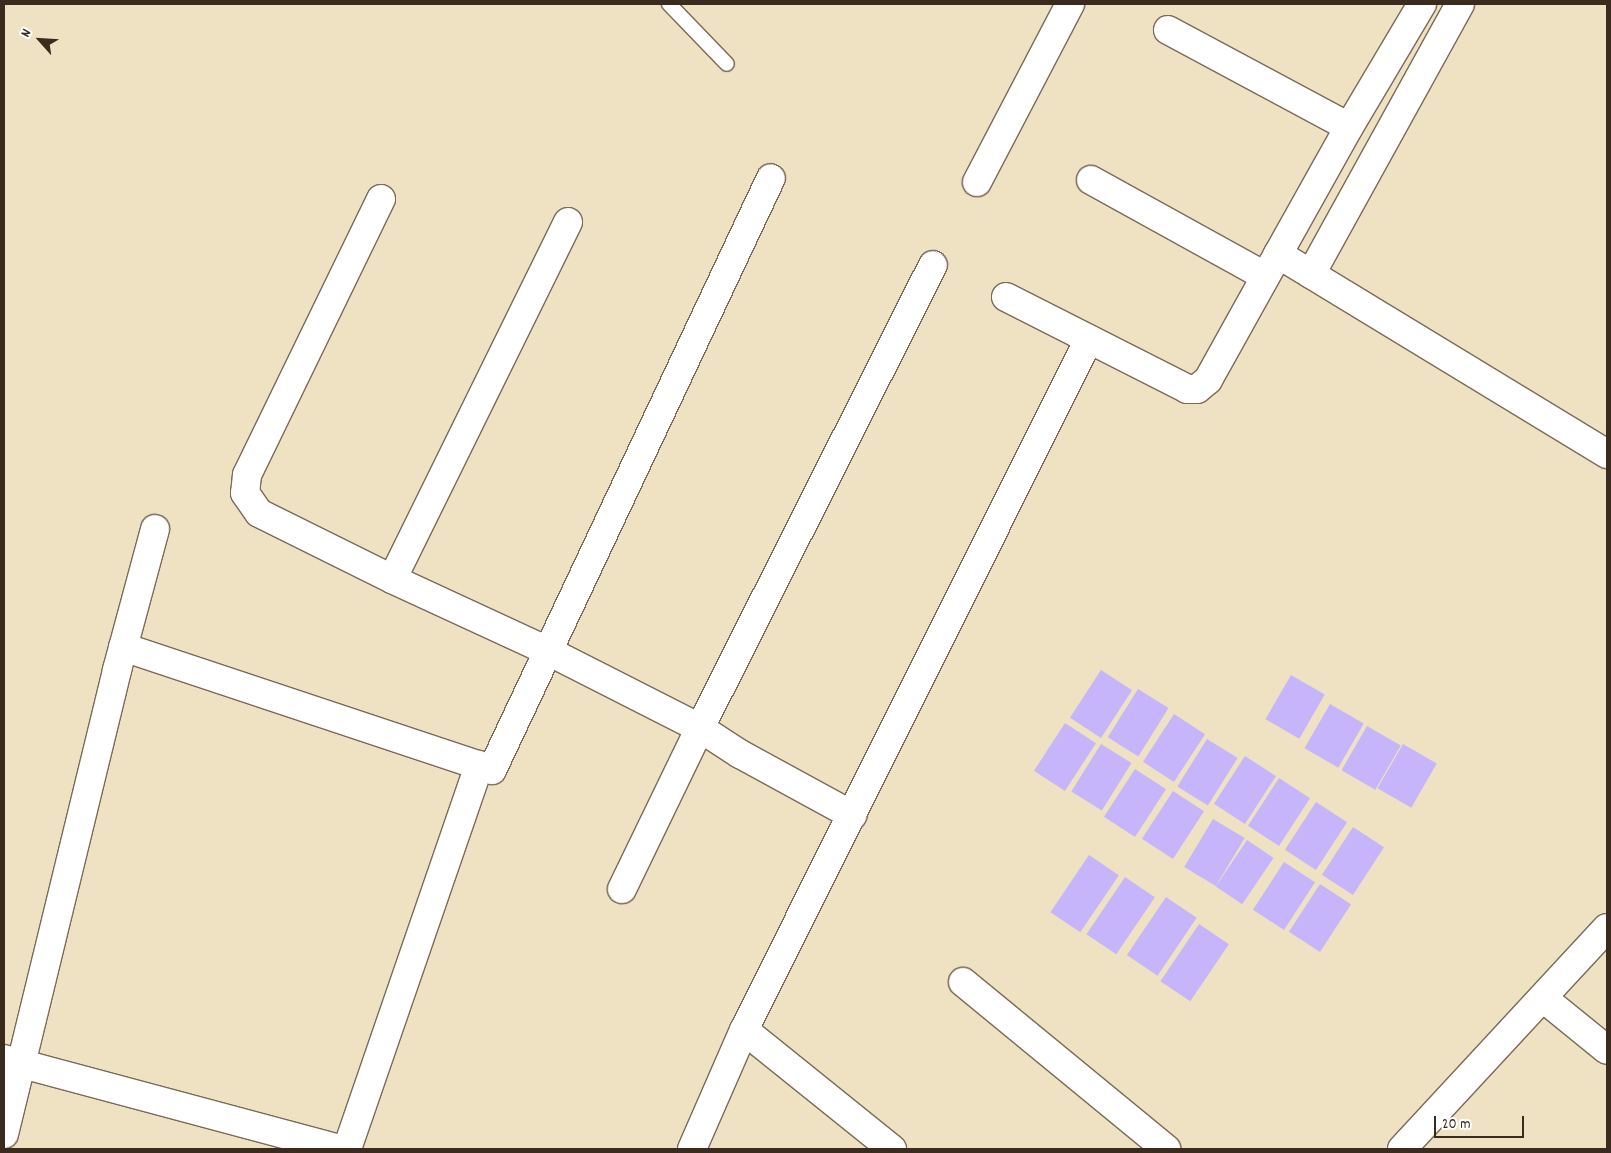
<!DOCTYPE html>
<style>
body{margin:0}
#map{position:relative;width:1611px;height:1153px;overflow:hidden;background:#eee2c3;font-family:Dekko,sans-serif}
div>[style]{position:absolute}
.building>*{inset:0;background:#c7b5fb;transform-origin:0 0}
.roads{filter:drop-shadow(1px 0 #7a6a58) drop-shadow(-1px 0 #7a6a58) drop-shadow(0 1px #7a6a58) drop-shadow(0 -1px #7a6a58)}
.service>*{height:14px;margin:-7px;padding:0 7px;transform-origin:7px;border-radius:7px;background:#fff}
.minor>*{height:28px;margin:-14px;padding:0 14px;transform-origin:14px;border-radius:14px;background:#fff}
span{translate:-50% -50%;white-space:nowrap;text-align:center;line-height:1.15;-webkit-text-stroke:4px #fff;paint-order:stroke}
.frame{position:absolute;inset:0;border:5px solid #3b2a1e;pointer-events:none}
.north{position:absolute;left:15px;top:15px;width:50px;height:50px;-webkit-text-stroke:4px #fff;paint-order:stroke;rotate:296deg;font-size:14px;font-weight:700;line-height:20px;text-align:center;color:#3b2a1e}
.north::after{content:'';display:block;margin:auto;width:18px;height:22px;background:#3b2a1e;clip-path:polygon(50% 0,100% 100%,50% 72%,0 100%)}
.scale{position:absolute;left:1434px;top:1116px;width:90px;height:22px;box-sizing:border-box;border:2px solid #3b2a1e;border-top:0;padding-left:6px;font-size:15px;line-height:18px;white-space:nowrap;color:#3b2a1e;-webkit-text-stroke:4px #fff;paint-order:stroke}
</style>
<div id="map">
<div class="building">
<i style="left:1101px;top:670px;width:37px;height:57px;rotate:33deg"></i>
<i style="left:1291px;top:675px;width:39px;height:51px;rotate:30deg"></i>
<i style="left:1138px;top:689px;width:36px;height:57px;rotate:32deg"></i>
<i style="left:1330px;top:704px;width:39px;height:51px;rotate:30deg"></i>
<i style="left:1174px;top:714px;width:37px;height:57px;rotate:33deg"></i>
<i style="left:1065px;top:723px;width:37px;height:57px;rotate:33deg"></i>
<i style="left:1367px;top:726px;width:39px;height:51px;rotate:30deg"></i>
<i style="left:1207px;top:739px;width:36px;height:56px;rotate:32deg"></i>
<i style="left:1101px;top:744px;width:36px;height:56px;rotate:32deg"></i>
<i style="left:1403px;top:744px;width:39px;height:51px;rotate:30deg"></i>
<i style="left:1245px;top:756px;width:37px;height:57px;rotate:33deg"></i>
<i style="left:1135px;top:769px;width:37px;height:57px;rotate:33deg"></i>
<i style="left:1279px;top:778px;width:37px;height:57px;rotate:33deg"></i>
<i style="left:1173px;top:791px;width:37px;height:57px;rotate:33deg"></i>
<i style="left:1316px;top:802px;width:37px;height:57px;rotate:33deg"></i>
<i style="left:1213px;top:819px;width:37px;height:56px;rotate:31deg"></i>
<i style="left:1353px;top:827px;width:37px;height:57px;rotate:33deg"></i>
<i style="left:1247px;top:840px;width:32px;height:56px;rotate:34deg"></i>
<i style="left:1089px;top:855px;width:36px;height:69px;rotate:34deg"></i>
<i style="left:1284px;top:862px;width:37px;height:57px;rotate:33deg"></i>
<i style="left:1125px;top:877px;width:36px;height:69px;rotate:34deg"></i>
<i style="left:1320px;top:884px;width:37px;height:57px;rotate:33deg"></i>
<i style="left:1166px;top:897px;width:37px;height:70px;rotate:34deg"></i>
<i style="left:1199px;top:924px;width:36px;height:69px;rotate:34deg"></i>
</div>
<div class="roads">
<div class="service">
<i style="left:669px;top:4px;width:83px;rotate:46deg"></i>
</div>
<div class="minor">
<i style="left:1422px;top:4px;width:143px;rotate:120.7deg"></i>
<i style="left:1349px;top:127px;width:145px;rotate:119.2deg"></i>
<i style="left:1278px;top:254px;width:385px;rotate:31.3deg"></i>
<i style="left:1168px;top:30px;width:205px;rotate:28.2deg"></i>
<i style="left:1091px;top:180px;width:199px;rotate:28.9deg"></i>
<i style="left:977px;top:182px;width:201px;rotate:-62.4deg"></i>
<i style="left:381px;top:199px;width:307px;rotate:115.9deg"></i>
<i style="left:247px;top:475px;width:18px;rotate:96deg"></i>
<i style="left:245px;top:493px;width:24px;rotate:55deg"></i>
<i style="left:259px;top:513px;width:148px;rotate:26.4deg"></i>
<i style="left:568px;top:222px;width:398px;rotate:116.2deg"></i>
<i style="left:392px;top:579px;width:172px;rotate:24.8deg"></i>
<i style="left:548px;top:651px;width:170px;rotate:26.9deg"></i>
<i style="left:700px;top:728px;width:48px;rotate:33deg"></i>
<i style="left:740px;top:754px;width:128px;rotate:28.6deg"></i>
<i style="left:1311px;top:274px;width:308px;rotate:-61.1deg"></i>
<i style="left:1006px;top:297px;width:203px;rotate:26.9deg"></i>
<i style="left:1187px;top:389px;width:10px"></i>
<i style="left:1197px;top:389px;width:14px;rotate:-39deg"></i>
<i style="left:1208px;top:380px;width:144px;rotate:-60.9deg"></i>
<i style="left:123px;top:647px;width:389px;rotate:18.4deg"></i>
<i style="left:492px;top:770px;width:654px;rotate:-64.77deg"></i>
<i style="left:622px;top:889px;width:179px;rotate:-64.2deg"></i>
<i style="left:700px;top:728px;width:518px;rotate:-63.29deg"></i>
<i style="left:963px;top:982px;width:263px;rotate:39.4deg"></i>
<i style="left:1543px;top:998px;width:82px;rotate:39.1deg"></i>
<i style="left:744px;top:1030px;width:190px;rotate:38.8deg"></i>
<i style="left:4px;top:1059px;width:348px;rotate:15deg"></i>
<i style="left:4px;top:1134px;width:478px;rotate:-76.3deg"></i>
<i style="left:117px;top:670px;width:146px;rotate:-74.9deg"></i>
<i style="left:347px;top:1149px;width:406px;rotate:-71deg"></i>
<i style="left:692px;top:1149px;width:130px;rotate:-66.4deg"></i>
<i style="left:744px;top:1030px;width:772px;rotate:-63.47deg"></i>
<i style="left:1402px;top:1149px;width:301px;rotate:-47.2deg"></i>
</div>
</div>
<div class="frame"></div>
<div class="north">N</div>
<div class="scale">20 m</div>
</div>
